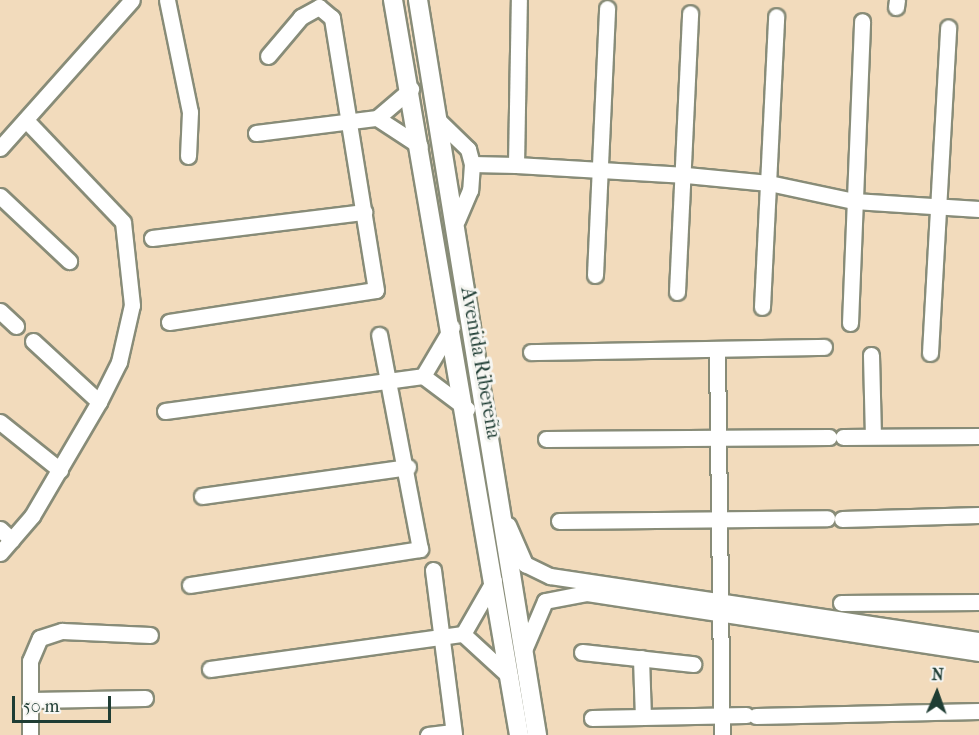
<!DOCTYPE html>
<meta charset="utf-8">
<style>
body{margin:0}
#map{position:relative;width:979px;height:735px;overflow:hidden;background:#f2dbbc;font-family:"IM FELL French Canon",serif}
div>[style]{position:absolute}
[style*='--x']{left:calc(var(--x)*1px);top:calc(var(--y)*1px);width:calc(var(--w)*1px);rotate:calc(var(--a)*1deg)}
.roads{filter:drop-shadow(2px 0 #888c78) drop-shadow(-2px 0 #888c78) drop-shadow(0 2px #888c78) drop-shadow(0 -2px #888c78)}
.minor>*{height:15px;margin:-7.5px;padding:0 7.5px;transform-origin:7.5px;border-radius:7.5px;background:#fff}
.tertiary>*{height:18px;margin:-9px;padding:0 9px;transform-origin:9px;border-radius:9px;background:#fff}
span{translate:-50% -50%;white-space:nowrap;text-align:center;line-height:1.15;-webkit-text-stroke:6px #f6f6f2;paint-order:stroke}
.street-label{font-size:20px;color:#1f3d34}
.north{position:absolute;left:907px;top:663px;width:60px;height:60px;-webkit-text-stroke:4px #f6f6f2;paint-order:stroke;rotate:2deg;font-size:16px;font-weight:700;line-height:24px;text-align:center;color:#1f3d34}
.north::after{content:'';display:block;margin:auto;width:21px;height:27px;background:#1f3d34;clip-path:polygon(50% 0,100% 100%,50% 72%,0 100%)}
.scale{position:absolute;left:12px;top:696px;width:99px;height:27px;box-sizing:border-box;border:3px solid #1f3d34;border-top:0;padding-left:8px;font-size:18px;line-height:21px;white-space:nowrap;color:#1f3d34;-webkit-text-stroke:4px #f6f6f2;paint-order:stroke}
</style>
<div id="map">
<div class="roads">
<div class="minor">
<i style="--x:167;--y:0;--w:114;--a:78.4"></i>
<i style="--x:190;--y:112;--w:44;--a:92.6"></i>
<i style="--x:896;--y:7;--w:7;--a:-82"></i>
<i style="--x:377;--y:118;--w:51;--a:33.1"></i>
<i style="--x:440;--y:122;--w:39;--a:44"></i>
<i style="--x:468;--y:149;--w:16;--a:75"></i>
<i style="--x:472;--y:164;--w:26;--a:94"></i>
<i style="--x:470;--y:190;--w:33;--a:113"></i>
<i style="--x:256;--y:133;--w:122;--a:-7.1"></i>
<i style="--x:377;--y:118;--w:45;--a:-40.5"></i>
<i style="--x:0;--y:148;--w:198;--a:-48.3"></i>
<i style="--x:472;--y:164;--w:44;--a:1.3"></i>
<i style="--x:516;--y:165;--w:165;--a:-89"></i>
<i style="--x:516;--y:165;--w:170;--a:3.4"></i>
<i style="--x:686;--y:175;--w:83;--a:5.5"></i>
<i style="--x:769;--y:183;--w:87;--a:12"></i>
<i style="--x:854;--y:201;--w:125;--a:3.7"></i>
<i style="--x:0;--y:196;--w:95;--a:43.3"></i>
<i style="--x:152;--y:238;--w:214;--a:-7"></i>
<i style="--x:595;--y:275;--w:267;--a:-87.4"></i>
<i style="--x:677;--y:292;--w:279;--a:-87.3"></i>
<i style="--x:762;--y:307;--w:291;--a:-87.2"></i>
<i style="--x:0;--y:311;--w:22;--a:43"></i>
<i style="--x:169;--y:322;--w:209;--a:-8.8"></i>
<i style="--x:376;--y:290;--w:276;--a:-99.2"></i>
<i style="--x:332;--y:18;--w:17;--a:-140"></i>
<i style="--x:319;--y:7;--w:21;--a:151"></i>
<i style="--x:301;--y:17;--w:51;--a:130.2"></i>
<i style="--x:850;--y:323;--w:302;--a:-87.7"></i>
<i style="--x:33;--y:341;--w:90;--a:42.7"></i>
<i style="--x:717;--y:350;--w:385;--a:89.3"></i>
<i style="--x:531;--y:352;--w:293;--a:-1"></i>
<i style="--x:930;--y:353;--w:326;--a:-86.8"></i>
<i style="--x:871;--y:355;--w:81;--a:88.6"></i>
<i style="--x:423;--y:376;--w:57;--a:-59.4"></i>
<i style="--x:165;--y:411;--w:260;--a:-7.7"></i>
<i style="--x:423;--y:376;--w:55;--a:36.9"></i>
<i style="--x:0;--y:422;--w:77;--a:38.7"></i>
<i style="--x:843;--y:437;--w:136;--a:-0.4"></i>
<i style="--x:546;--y:439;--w:283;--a:-0.4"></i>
<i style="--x:202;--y:496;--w:208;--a:-8"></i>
<i style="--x:842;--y:519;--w:137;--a:-1.7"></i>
<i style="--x:559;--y:521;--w:268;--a:-0.6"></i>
<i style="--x:508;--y:525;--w:43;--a:66.4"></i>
<i style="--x:525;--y:564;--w:28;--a:26"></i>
<i style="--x:550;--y:576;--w:434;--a:8.5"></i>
<i style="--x:0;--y:529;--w:16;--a:43"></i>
<i style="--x:0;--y:553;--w:49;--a:-49.1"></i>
<i style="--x:32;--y:516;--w:132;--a:-59.6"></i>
<i style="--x:99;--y:402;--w:45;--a:-63.4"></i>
<i style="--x:119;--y:362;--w:58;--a:-77.2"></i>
<i style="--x:132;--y:305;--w:83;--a:-96.2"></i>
<i style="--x:123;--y:222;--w:141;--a:-133.6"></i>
<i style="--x:433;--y:570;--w:166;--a:82.7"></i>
<i style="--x:190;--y:585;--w:233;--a:-8.9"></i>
<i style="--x:420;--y:549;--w:218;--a:-100.8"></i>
<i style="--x:841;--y:603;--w:138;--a:-0.4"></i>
<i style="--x:463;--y:634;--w:64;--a:42.5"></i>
<i style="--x:524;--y:650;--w:53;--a:-66.8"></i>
<i style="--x:545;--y:601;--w:43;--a:-10.8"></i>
<i style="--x:587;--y:593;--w:397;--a:8.7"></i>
<i style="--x:582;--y:652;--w:112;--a:6.2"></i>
<i style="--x:641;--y:658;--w:59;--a:88.1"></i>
<i style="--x:210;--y:669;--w:255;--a:-7.9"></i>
<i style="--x:463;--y:634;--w:62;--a:-60.1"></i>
<i style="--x:31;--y:700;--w:114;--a:-1"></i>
<i style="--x:756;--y:716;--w:223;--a:-1.3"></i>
<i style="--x:592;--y:718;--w:154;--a:-1.1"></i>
<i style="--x:30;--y:735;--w:74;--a:-90"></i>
<i style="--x:30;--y:661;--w:25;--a:-67"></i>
<i style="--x:40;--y:638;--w:23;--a:-18"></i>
<i style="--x:62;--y:631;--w:88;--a:2.6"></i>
<i style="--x:428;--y:735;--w:25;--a:-7"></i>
</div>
<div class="tertiary">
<i style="--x:393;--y:0;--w:746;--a:80.27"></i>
<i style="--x:418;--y:0;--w:745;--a:80.8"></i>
</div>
</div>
<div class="street-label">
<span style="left:481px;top:363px;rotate:80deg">Avenida Ribereña</span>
</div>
<div class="north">N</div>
<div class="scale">50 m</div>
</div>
